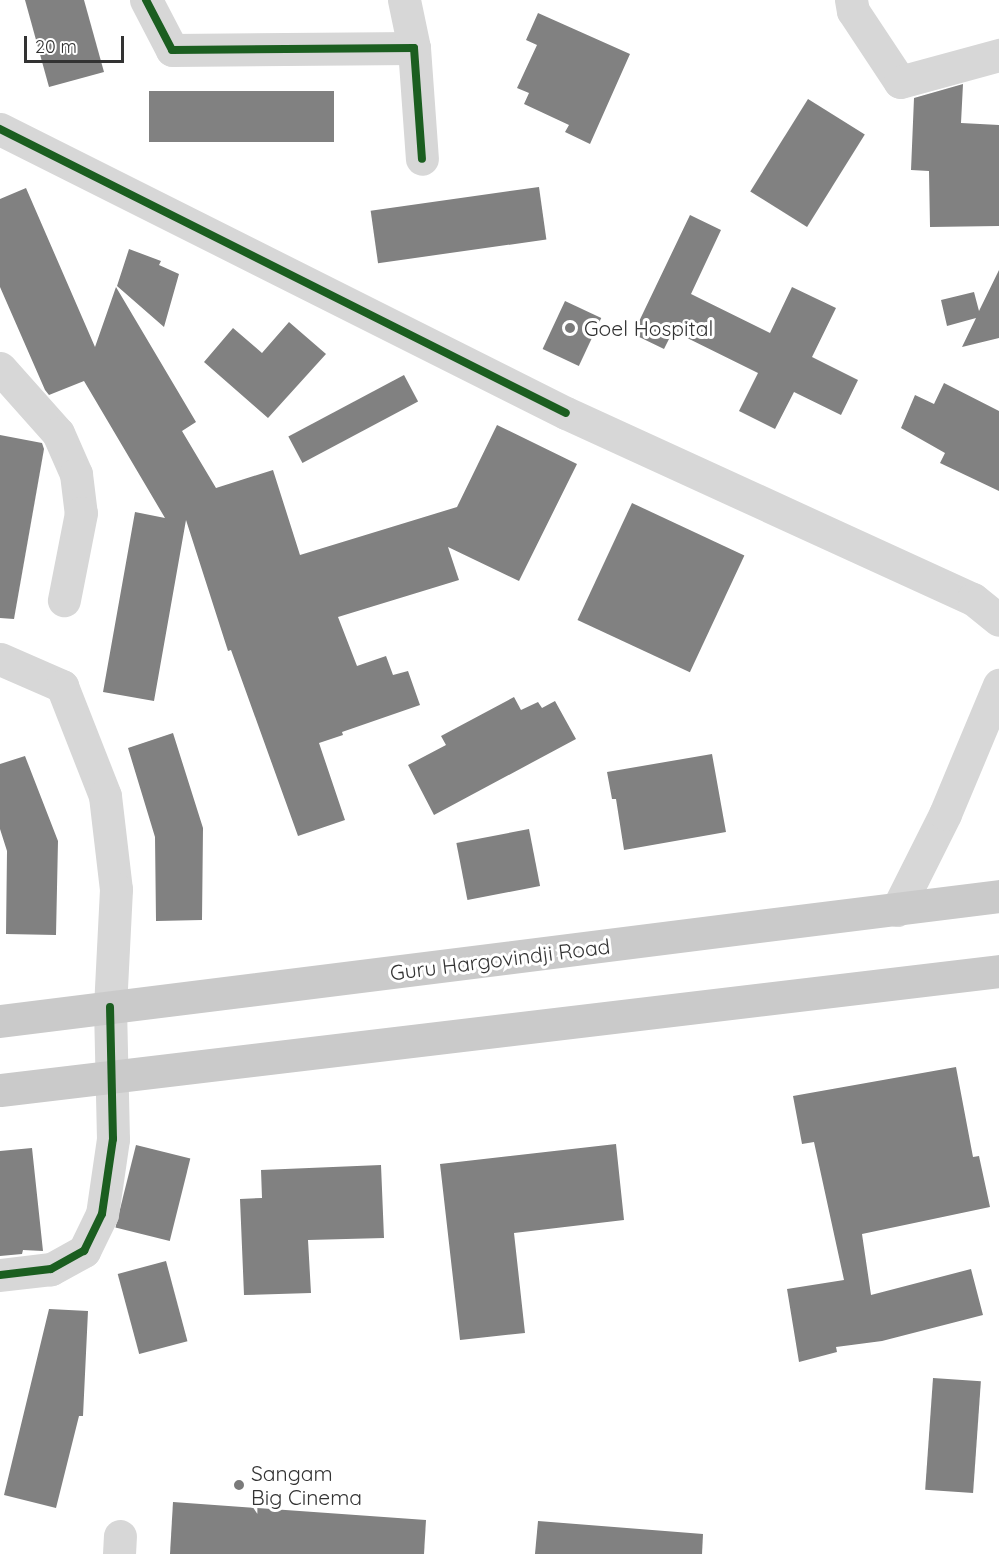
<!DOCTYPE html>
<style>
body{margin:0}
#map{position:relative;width:999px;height:1554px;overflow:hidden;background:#fff;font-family:Quicksand,sans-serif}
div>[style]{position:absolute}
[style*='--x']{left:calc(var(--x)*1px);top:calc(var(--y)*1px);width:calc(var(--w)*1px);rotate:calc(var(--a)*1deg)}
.building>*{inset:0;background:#818181;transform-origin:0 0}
.minor>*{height:33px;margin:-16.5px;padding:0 16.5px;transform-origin:16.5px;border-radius:16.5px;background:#d7d7d7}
.major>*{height:33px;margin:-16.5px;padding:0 16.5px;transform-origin:16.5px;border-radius:16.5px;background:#cacaca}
.cycleway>*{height:8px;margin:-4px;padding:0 4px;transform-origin:4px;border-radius:4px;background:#1b5e20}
.dots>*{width:16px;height:16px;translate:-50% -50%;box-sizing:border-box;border:3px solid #fff;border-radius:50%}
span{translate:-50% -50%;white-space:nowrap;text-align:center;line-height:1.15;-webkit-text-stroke:6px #fff;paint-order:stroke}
.poi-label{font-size:21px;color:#333}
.left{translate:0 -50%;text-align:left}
.street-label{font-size:21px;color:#333}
.scale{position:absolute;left:24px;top:36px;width:100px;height:27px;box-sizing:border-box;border:3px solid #333;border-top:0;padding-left:8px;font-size:18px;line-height:21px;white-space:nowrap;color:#333;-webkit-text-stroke:4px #fff;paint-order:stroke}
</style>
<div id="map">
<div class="building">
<i style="clip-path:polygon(25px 0,84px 0,104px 72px,49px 87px)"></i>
<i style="clip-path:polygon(538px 13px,630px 54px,590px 144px,565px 132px,569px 125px,524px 104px,529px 93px,517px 88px,537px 45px,526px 40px)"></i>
<i style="clip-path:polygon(963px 84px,961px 123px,999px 125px,999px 226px,930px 227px,929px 171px,911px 170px,914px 98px)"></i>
<i style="left:149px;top:91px;width:185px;height:51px"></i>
<i style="left:808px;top:99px;width:67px;height:109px;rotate:32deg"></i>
<i style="left:539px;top:187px;width:53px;height:170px;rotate:82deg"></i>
<i style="clip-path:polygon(26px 188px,95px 347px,116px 287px,196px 422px,182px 431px,216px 488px,273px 470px,300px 555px,457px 507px,497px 425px,577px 464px,519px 581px,448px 547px,459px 580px,338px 617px,357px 666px,386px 656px,393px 675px,408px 671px,420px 705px,342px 732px,343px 735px,319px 743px,345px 820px,298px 836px,231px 650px,228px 651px,186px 520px,154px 701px,103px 692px,135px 512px,165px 518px,84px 381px,49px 395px,45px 390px,0 287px,0 199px)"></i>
<i style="clip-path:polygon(690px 215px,721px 230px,691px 294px,770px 333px,792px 287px,836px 308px,812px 357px,858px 380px,841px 415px,794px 392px,775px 429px,739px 411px,758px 373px,673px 331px,664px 349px,633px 334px)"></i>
<i style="clip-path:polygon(129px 249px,161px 261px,159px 265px,179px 274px,164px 327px,117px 286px)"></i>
<i style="clip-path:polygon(999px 270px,999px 338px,962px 347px,976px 318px,947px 326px,941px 300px,974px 292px,979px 311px)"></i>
<i style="left:565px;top:301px;width:40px;height:53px;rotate:25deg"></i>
<i style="clip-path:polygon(289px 322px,326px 354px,268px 418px,204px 362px,233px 328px,262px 353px)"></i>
<i style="left:404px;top:375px;width:30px;height:131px;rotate:62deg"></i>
<i style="clip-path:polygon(944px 383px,999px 411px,999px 491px,940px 463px,945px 453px,901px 428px,915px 395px,934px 404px)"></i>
<i style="clip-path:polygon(0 435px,42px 443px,44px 449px,14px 619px,0 618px)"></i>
<i style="left:632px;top:503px;width:124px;height:129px;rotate:25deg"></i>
<i style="clip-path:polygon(514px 697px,521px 710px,538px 702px,542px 708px,555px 701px,576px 739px,434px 815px,408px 765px,446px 745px,441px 736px)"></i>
<i style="clip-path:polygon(173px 733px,203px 828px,202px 920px,156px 921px,155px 837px,128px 748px)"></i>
<i style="clip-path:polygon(712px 754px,726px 832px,624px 850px,616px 799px,612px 799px,607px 772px)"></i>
<i style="clip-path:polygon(25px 756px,58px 841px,56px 935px,6px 934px,7px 851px,0 829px,0 764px)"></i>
<i style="left:529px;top:829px;width:58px;height:74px;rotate:79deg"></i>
<i style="clip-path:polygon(956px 1067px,973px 1157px,979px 1156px,990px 1207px,862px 1234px,871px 1295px,971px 1269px,983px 1315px,882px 1341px,836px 1347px,837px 1352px,799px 1362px,787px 1289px,844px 1280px,814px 1142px,802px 1144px,793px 1096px)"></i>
<i style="clip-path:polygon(616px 1144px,624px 1220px,514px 1233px,525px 1333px,460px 1340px,440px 1164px)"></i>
<i style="left:136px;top:1145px;width:56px;height:85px;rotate:14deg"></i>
<i style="clip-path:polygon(32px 1148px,43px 1251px,23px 1250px,22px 1254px,0 1256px,0 1151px)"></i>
<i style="clip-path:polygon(381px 1165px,384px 1238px,308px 1240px,311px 1293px,244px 1295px,240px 1199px,262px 1198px,261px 1170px)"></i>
<i style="left:166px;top:1261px;width:83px;height:50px;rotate:75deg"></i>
<i style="clip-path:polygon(49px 1309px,88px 1311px,83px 1416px,79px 1416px,56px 1508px,4px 1495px)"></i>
<i style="left:933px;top:1378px;width:48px;height:112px;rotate:4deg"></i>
<i style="clip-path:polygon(173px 1502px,426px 1520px,424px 1554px,170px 1554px)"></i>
<i style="clip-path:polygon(538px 1521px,703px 1534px,702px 1554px,535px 1554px)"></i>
</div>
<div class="minor">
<i style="--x:146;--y:0;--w:56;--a:62.5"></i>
<i style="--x:172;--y:50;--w:242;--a:-0.5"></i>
<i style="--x:414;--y:48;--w:111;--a:85.9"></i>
<i style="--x:404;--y:0;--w:49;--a:78.2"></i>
<i style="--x:851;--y:0;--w:11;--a:80"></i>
<i style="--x:853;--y:11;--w:85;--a:56.5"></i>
<i style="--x:900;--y:82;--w:103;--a:-15.3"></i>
<i style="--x:0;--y:129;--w:633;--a:26.65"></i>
<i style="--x:566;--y:413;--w:447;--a:24.6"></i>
<i style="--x:973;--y:599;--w:33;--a:39"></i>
<i style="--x:0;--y:368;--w:87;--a:48.3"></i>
<i style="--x:58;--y:433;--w:45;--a:66.3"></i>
<i style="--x:76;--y:474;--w:39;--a:83"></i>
<i style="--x:81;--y:513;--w:89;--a:101.1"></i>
<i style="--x:0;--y:659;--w:68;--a:23.5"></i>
<i style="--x:62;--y:686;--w:118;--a:68.6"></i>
<i style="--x:105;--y:796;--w:94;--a:83.3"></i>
<i style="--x:116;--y:889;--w:118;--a:92.9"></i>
<i style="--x:110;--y:1007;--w:132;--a:88.7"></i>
<i style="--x:113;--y:1139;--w:76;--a:98.3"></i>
<i style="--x:102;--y:1214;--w:41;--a:115.9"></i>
<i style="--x:84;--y:1251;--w:38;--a:151"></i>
<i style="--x:51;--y:1269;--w:51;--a:173.3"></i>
<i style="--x:897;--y:910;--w:107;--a:-63.4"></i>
<i style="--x:945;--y:814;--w:140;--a:-67.3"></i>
<i style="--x:119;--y:1554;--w:18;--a:-87"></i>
</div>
<div class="major">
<i style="--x:0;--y:1021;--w:1007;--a:-7.13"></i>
<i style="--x:0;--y:1090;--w:1006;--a:-6.79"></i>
</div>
<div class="cycleway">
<i style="--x:146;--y:0;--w:56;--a:62.5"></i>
<i style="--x:172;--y:50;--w:242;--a:-0.5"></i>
<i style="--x:414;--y:48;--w:111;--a:85.9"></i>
<i style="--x:0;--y:129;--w:633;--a:26.65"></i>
<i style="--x:0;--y:1275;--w:51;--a:-6.7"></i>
<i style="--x:51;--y:1269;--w:38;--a:-29"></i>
<i style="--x:84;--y:1251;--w:41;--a:-64.1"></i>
<i style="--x:102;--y:1214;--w:76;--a:-81.7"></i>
<i style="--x:113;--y:1139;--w:132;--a:-91.3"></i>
</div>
<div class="dots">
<i style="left:570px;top:328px;background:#7a7a7a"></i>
<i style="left:239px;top:1485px;background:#7a7a7a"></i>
</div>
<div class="poi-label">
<span class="left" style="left:584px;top:328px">Goel Hospital</span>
<span class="left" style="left:251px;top:1485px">Sangam<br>Big Cinema</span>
</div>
<div class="street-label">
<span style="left:500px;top:959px;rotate:-7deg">Guru Hargovindji Road</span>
</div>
<div class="scale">20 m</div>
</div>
